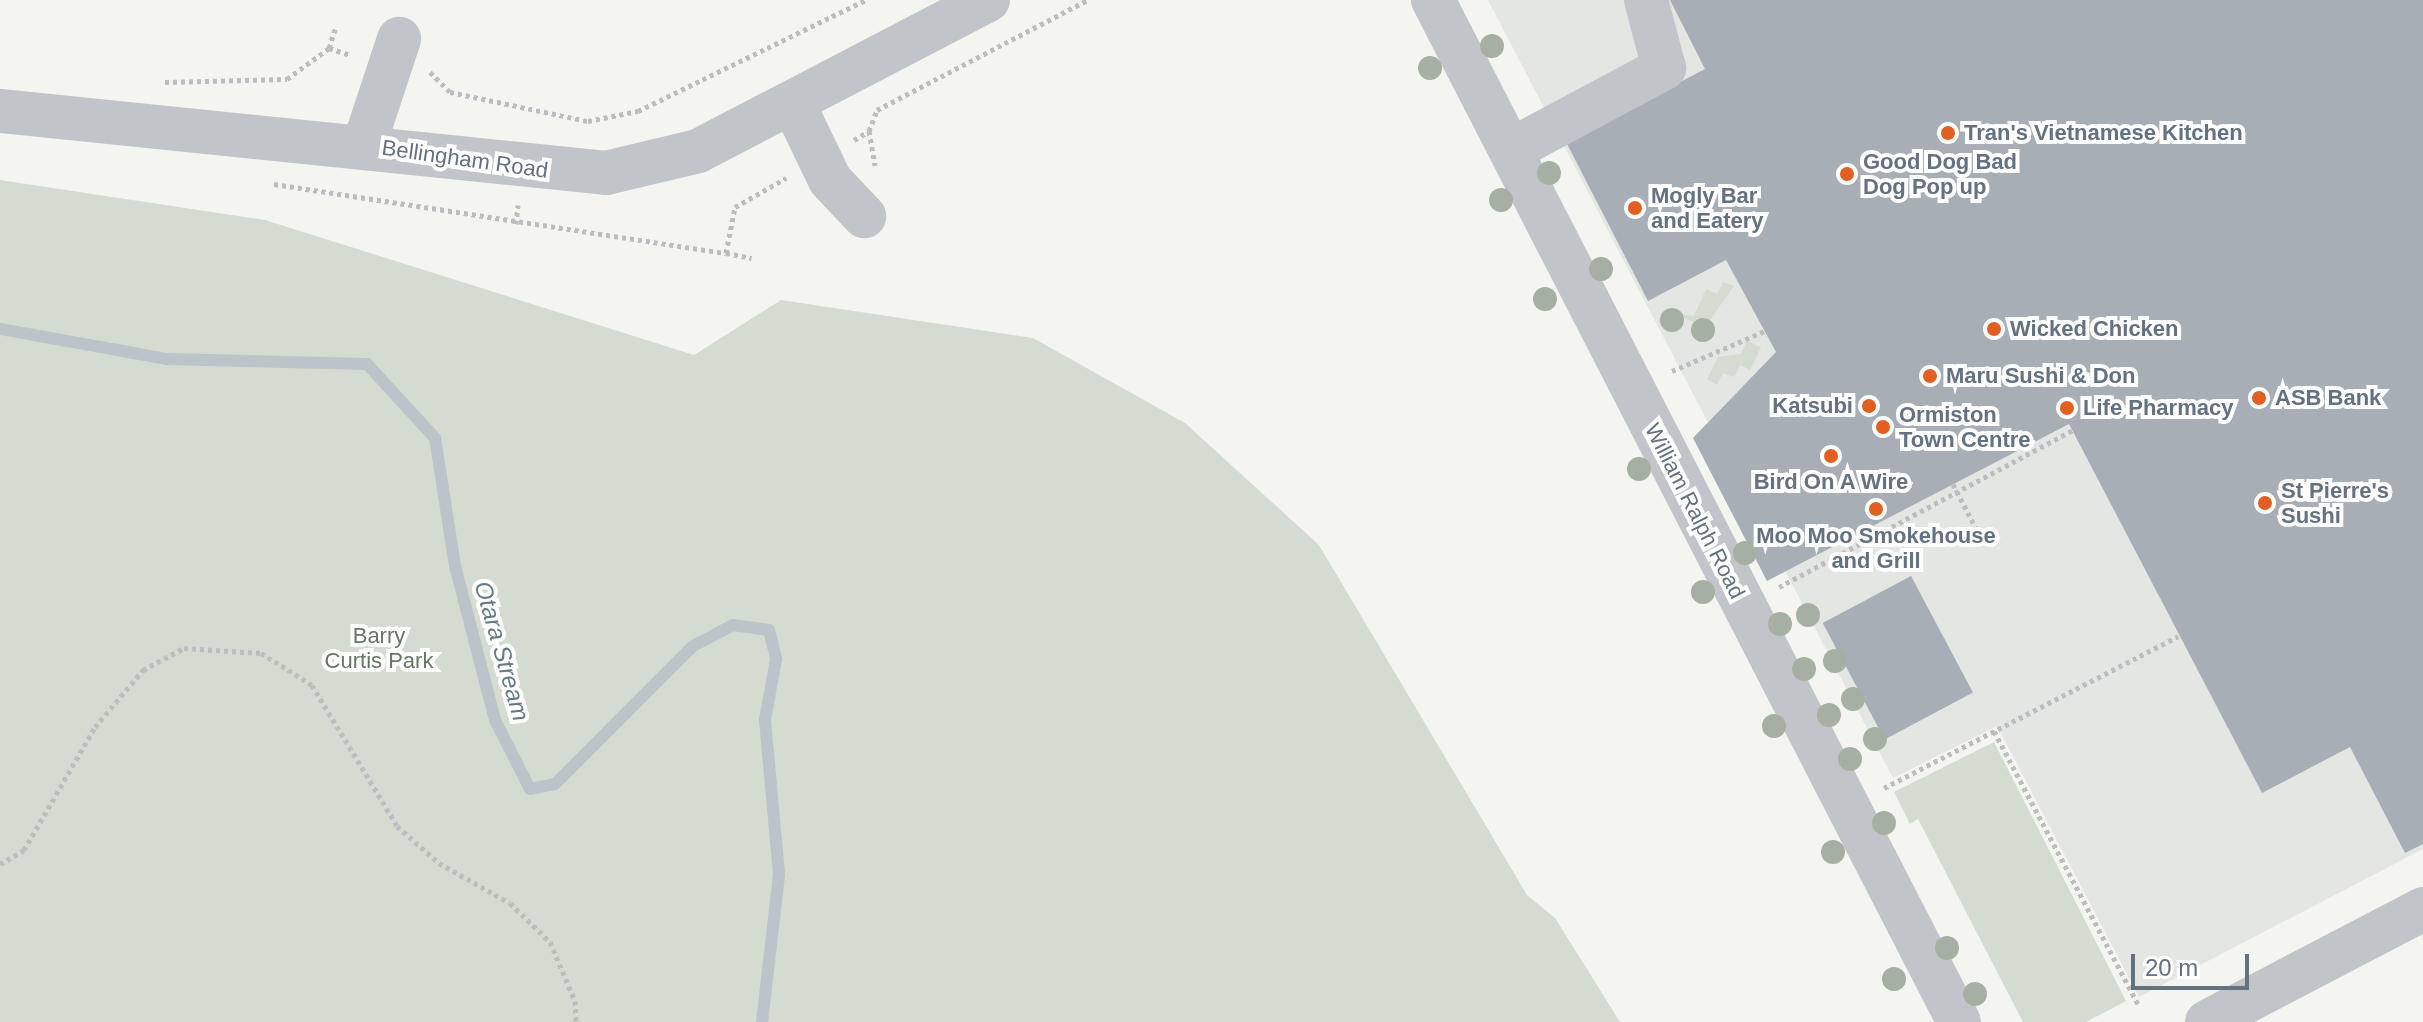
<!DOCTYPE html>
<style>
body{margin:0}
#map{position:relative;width:2423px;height:1022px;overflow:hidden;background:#f4f4f0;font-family:Helvetica,sans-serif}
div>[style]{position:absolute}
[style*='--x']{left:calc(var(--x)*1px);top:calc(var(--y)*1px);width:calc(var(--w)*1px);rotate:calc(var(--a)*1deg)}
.built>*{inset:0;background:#e4e6e4}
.green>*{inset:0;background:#d4dbd1}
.stream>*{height:12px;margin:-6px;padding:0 6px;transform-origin:6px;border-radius:6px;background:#bac4c9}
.building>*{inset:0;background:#a7aeb5;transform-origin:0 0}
.path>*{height:5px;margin-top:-2.5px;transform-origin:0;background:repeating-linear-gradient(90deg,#bbbdbf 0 4px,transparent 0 8px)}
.minor>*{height:44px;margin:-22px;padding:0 22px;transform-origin:22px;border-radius:22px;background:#c1c4c8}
.trees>*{width:24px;height:24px;margin:-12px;border-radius:50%;background:#a5b0a2}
.dots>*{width:22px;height:22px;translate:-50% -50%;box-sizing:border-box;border:4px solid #fff;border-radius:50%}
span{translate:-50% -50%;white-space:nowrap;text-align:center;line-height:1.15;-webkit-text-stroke:8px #fff;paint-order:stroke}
.poi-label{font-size:22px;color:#637181;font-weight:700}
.left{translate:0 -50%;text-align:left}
.right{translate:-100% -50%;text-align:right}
.street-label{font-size:22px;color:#637181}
.park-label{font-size:22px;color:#657862}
.water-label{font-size:24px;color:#637a85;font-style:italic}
.scale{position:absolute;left:2131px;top:954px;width:118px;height:36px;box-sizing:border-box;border:4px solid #637181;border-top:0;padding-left:10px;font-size:24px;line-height:28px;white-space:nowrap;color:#637181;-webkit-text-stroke:6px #fff;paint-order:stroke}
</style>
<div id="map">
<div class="built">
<i style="clip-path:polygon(1488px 0,2423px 0,2423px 849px,2139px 997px,1997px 726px,1893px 778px)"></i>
</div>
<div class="green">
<i style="clip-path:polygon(0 180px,265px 220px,694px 355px,781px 300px,1033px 338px,1185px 423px,1319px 545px,1527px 895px,1555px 918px,1620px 1022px,0 1022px)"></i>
<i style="clip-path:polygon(1723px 282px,1734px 286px,1705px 327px,1682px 317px,1675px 330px,1658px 322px,1663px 312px,1694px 316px,1706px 289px,1717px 294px)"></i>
<i style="clip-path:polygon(1747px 341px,1761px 347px,1750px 370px,1740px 365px,1734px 377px,1723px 373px,1717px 385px,1707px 379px,1718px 357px,1741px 354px)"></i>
<i style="clip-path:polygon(1994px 742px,2126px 1001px,2086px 1022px,2023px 1022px,1918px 819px,1910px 824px,1894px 792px)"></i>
</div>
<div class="stream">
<i style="--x:0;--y:329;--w:169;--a:10.2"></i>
<i style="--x:166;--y:359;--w:201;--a:1.4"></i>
<i style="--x:367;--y:364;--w:100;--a:47.4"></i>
<i style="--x:435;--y:438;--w:130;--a:81.1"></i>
<i style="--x:455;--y:566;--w:159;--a:75.4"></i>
<i style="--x:495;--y:720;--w:77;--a:63.1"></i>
<i style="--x:530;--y:789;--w:25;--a:-11"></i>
<i style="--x:555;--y:784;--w:195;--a:-45"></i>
<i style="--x:693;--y:646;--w:45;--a:-27.7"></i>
<i style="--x:733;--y:625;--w:36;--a:8"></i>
<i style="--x:769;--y:630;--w:30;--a:76"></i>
<i style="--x:776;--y:659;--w:62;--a:100.2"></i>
<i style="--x:765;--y:720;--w:156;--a:84.8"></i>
<i style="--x:779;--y:875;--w:148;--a:96.6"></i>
</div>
<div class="building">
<i style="clip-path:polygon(1670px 0,2423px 0,2423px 844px,2405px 853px,2350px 747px,2262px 793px,2069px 424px,1767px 581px,1693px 438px,1776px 352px,1726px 260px,1648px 301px,1566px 142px,1705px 69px)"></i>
<i style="left:1911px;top:576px;width:132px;height:100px;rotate:62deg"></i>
</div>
<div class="path">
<i style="--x:329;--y:48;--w:23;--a:-72"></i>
<i style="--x:430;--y:72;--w:28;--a:45"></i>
<i style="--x:450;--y:92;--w:141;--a:11.9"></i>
<i style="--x:588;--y:121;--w:51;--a:-11.3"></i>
<i style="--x:638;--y:111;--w:254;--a:-26"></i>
<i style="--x:165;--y:82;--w:122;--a:-1.4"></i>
<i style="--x:287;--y:79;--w:52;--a:-36.4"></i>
<i style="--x:329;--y:48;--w:22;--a:18"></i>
<i style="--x:869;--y:131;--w:35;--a:80"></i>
<i style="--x:854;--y:140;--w:17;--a:-31"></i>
<i style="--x:869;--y:131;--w:22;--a:-69"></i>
<i style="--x:877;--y:110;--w:237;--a:-27.6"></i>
<i style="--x:274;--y:184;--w:457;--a:8.7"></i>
<i style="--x:726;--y:253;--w:47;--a:-78.9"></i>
<i style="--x:735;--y:207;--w:59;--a:-29.6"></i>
<i style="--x:516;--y:224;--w:19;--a:-84"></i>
<i style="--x:726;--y:253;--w:26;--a:11"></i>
<i style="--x:1672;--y:371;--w:101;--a:-23.3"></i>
<i style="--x:1953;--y:484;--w:61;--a:62.6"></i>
<i style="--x:1779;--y:587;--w:333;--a:-28.1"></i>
<i style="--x:1994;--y:731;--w:309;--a:62.2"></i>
<i style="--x:1884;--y:788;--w:331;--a:-27.3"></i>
<i style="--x:0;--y:864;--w:28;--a:-30"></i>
<i style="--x:24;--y:850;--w:142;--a:-60"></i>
<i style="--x:95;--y:727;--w:75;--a:-49.9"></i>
<i style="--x:143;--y:670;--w:47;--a:-28.2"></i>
<i style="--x:184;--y:648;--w:77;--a:3.7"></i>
<i style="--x:261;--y:653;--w:60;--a:32.1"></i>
<i style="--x:312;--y:685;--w:165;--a:58.9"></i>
<i style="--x:397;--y:826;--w:56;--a:41.4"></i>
<i style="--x:439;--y:863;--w:81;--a:29.4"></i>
<i style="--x:510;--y:903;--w:56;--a:44.3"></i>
<i style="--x:550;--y:942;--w:64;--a:67"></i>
<i style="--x:575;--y:1001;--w:21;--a:87"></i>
</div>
<div class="minor">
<i style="--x:1433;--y:0;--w:1149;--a:62.77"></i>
<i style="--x:793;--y:103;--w:85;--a:64.3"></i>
<i style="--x:830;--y:180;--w:50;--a:46.6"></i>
<i style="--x:0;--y:111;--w:609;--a:5.84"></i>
<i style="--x:606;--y:173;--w:95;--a:-13.4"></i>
<i style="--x:698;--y:151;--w:327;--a:-27.5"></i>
<i style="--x:364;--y:145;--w:112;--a:-71.7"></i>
<i style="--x:1511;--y:150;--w:174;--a:-28.2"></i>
<i style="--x:1664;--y:68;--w:70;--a:-104.8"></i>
<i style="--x:2207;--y:1022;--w:244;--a:-27.6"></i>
</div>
<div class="trees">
<i style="left:1492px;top:46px"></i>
<i style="left:1430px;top:68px"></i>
<i style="left:1549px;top:173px"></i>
<i style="left:1501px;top:200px"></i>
<i style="left:1601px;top:269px"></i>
<i style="left:1545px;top:299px"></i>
<i style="left:1672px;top:320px"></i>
<i style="left:1703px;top:330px"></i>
<i style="left:1639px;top:469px"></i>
<i style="left:1745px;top:553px"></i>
<i style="left:1703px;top:592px"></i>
<i style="left:1808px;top:615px"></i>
<i style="left:1780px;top:624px"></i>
<i style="left:1835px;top:661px"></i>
<i style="left:1804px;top:669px"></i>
<i style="left:1853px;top:699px"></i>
<i style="left:1829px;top:715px"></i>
<i style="left:1774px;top:726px"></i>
<i style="left:1875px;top:739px"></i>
<i style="left:1850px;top:759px"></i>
<i style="left:1884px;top:823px"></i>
<i style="left:1833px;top:852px"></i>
<i style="left:1947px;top:948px"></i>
<i style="left:1894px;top:979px"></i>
<i style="left:1975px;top:994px"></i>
</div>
<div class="dots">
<i style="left:1948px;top:133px;background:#e25f22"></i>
<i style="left:1847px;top:174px;background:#e25f22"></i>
<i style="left:1635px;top:208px;background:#e25f22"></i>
<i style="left:1994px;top:329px;background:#e25f22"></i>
<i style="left:1930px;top:376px;background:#e25f22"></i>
<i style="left:2259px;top:398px;background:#e25f22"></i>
<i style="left:1869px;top:406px;background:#e25f22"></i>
<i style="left:2067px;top:408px;background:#e25f22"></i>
<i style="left:1883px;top:427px;background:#e25f22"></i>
<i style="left:1831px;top:456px;background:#e25f22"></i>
<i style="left:2265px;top:503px;background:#e25f22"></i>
<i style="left:1876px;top:509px;background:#e25f22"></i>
</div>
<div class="poi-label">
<span class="left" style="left:1964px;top:133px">Tran's Vietnamese Kitchen</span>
<span class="left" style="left:1863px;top:174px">Good Dog Bad<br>Dog Pop up</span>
<span class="left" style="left:1651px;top:208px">Mogly Bar<br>and Eatery</span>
<span class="left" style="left:2010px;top:329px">Wicked Chicken</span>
<span class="left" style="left:1946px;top:376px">Maru Sushi &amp; Don</span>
<span class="left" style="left:2275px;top:398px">ASB Bank</span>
<span class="right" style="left:1853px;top:406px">Katsubi</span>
<span class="left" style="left:2083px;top:408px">Life Pharmacy</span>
<span class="left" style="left:1899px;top:427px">Ormiston<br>Town Centre</span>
<span style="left:1831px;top:482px">Bird On A Wire</span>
<span class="left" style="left:2281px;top:503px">St Pierre's<br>Sushi</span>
<span style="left:1876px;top:548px">Moo Moo Smokehouse<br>and Grill</span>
</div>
<div class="street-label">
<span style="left:465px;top:159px;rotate:8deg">Bellingham Road</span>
<span style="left:1695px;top:511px;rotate:63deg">William Ralph Road</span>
</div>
<div class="park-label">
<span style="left:379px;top:648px">Barry<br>Curtis Park</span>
</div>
<div class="water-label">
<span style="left:502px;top:651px;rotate:74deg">Otara Stream</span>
</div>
<div class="scale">20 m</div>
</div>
